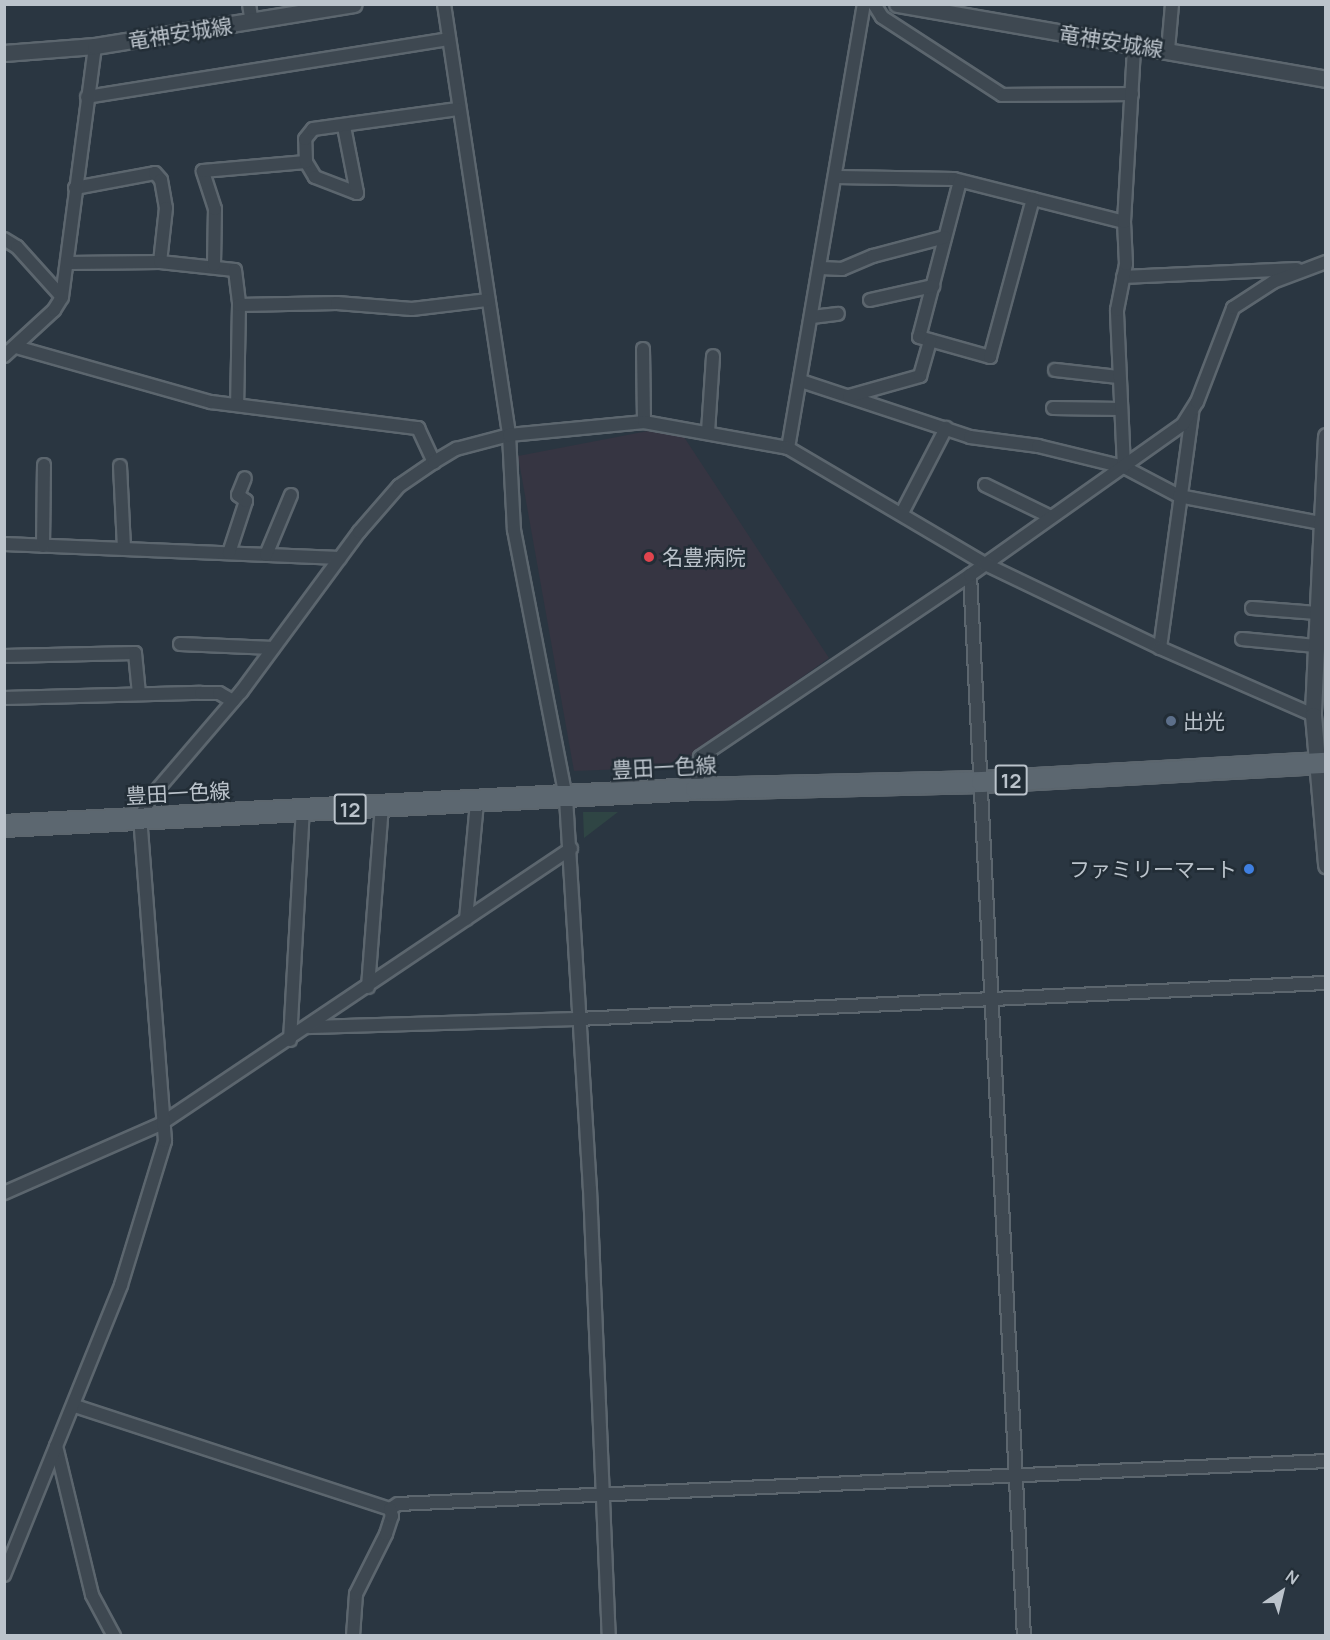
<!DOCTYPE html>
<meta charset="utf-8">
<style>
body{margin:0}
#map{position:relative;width:1330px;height:1640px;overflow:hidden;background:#2a3641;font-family:Manrope,"Noto Sans JP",sans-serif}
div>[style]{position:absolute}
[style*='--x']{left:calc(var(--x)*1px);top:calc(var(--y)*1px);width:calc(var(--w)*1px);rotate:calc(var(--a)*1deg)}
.medical>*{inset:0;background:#363542}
.green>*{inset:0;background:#2f4544}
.roads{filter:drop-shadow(2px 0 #5c666e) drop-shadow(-2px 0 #5c666e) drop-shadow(0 2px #5c666e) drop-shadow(0 -2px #5c666e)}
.minor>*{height:12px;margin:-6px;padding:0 6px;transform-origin:6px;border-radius:6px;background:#3e4851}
.tertiary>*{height:15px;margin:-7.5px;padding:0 7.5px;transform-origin:7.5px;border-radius:7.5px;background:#3e4851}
.primary>*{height:20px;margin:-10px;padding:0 10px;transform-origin:10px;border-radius:10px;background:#5c6770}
.dots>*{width:16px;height:16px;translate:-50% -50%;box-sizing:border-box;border:3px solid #222d36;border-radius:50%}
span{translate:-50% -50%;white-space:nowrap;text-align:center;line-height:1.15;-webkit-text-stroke:5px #222d36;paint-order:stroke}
.shield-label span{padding:2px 4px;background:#222d36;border:2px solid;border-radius:4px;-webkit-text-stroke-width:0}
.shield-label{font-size:20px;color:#bbc3cb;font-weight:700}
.street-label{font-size:21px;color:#bbc3cb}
.poi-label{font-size:21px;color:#bbc3cb}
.left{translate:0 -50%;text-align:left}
.right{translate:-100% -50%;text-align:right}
.frame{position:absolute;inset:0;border:6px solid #bbc3cb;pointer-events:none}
.north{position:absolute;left:1252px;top:1562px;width:60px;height:60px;-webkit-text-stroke:4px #222d36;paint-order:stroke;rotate:35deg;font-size:16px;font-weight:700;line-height:24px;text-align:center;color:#bbc3cb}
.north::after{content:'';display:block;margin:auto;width:21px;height:27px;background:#bbc3cb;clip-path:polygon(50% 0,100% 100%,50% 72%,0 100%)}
</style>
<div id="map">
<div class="medical">
<i style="clip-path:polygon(648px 431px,684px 437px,829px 658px,676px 767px,574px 771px,518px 456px)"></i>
</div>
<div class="green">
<i style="clip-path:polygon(583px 812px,618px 812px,584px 838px)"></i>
</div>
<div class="roads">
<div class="minor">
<i style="--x:249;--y:4;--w:18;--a:81"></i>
<i style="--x:444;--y:4;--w:436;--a:81.4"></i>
<i style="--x:509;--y:435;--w:95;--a:87"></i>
<i style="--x:514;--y:530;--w:273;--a:79"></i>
<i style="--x:566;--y:798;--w:392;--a:86.5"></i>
<i style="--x:590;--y:1189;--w:447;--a:87.6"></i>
<i style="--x:874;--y:4;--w:15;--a:58"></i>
<i style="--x:882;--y:17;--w:143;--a:33"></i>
<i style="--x:1002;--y:95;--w:130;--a:-0.4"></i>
<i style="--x:1168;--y:50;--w:46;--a:-85"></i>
<i style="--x:87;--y:97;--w:366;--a:-9.1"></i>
<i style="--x:306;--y:162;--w:17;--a:59"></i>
<i style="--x:315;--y:177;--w:45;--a:20.9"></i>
<i style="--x:357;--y:193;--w:67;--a:-101.1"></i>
<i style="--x:837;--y:177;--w:117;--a:1"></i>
<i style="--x:954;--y:179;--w:175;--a:14.2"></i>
<i style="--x:960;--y:181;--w:161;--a:104.7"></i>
<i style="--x:919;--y:337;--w:74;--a:15.7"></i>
<i style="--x:990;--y:357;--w:164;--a:-74.8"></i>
<i style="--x:75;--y:188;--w:81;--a:-10.6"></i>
<i style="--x:155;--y:173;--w:9;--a:49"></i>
<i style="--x:161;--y:180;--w:28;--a:80"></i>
<i style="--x:166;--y:208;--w:54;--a:96.3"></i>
<i style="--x:4;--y:239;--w:15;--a:32"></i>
<i style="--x:17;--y:247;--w:67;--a:48"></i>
<i style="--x:68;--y:263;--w:92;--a:-0.6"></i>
<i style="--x:160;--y:262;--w:75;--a:6.1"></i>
<i style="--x:235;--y:270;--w:35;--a:83"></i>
<i style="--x:239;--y:305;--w:100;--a:91.1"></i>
<i style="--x:214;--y:265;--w:56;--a:-89"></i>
<i style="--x:215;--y:209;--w:40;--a:-108"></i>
<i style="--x:203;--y:171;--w:103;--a:-5"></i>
<i style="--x:306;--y:162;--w:23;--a:-92"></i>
<i style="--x:305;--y:139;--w:13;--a:-51"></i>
<i style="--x:313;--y:129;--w:146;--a:-7.9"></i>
<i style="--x:821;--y:268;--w:21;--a:3"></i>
<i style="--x:842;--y:269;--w:34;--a:-23"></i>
<i style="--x:873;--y:256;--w:74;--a:-14.8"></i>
<i style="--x:1123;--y:277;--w:174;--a:-2.6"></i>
<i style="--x:870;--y:300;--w:65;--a:-12.5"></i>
<i style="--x:239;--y:305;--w:98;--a:-1.2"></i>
<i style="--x:337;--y:303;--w:75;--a:4.6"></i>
<i style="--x:412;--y:309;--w:77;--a:-6.8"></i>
<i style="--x:812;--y:317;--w:26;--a:-7"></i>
<i style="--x:16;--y:347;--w:203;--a:15.8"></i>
<i style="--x:211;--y:402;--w:209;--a:7.2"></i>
<i style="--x:418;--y:428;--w:38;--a:65"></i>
<i style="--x:643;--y:349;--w:73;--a:89.2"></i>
<i style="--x:4;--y:356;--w:68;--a:-42.6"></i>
<i style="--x:54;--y:310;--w:15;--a:-58"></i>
<i style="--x:62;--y:297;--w:253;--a:-82.5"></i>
<i style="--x:1055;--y:370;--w:62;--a:6.4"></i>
<i style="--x:801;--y:381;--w:178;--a:18.3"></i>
<i style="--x:970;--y:437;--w:69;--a:7.5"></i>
<i style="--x:1038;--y:446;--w:89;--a:13.7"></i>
<i style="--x:1124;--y:467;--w:62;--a:27.8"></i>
<i style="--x:1179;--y:496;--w:150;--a:10.8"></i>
<i style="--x:849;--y:396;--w:74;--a:-15.7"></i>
<i style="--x:920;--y:376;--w:37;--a:-74"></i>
<i style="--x:1053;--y:408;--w:68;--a:0.8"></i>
<i style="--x:708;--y:432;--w:76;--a:-86.2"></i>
<i style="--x:788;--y:448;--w:450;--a:-80.3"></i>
<i style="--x:120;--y:466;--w:83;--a:87.2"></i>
<i style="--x:1124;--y:467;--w:157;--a:-92.6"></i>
<i style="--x:1117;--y:310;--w:47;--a:-78.9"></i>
<i style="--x:1126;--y:264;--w:42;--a:-92.7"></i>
<i style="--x:1124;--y:222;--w:176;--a:-86.7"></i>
<i style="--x:985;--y:485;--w:73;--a:25.9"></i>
<i style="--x:902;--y:513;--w:96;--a:-62.6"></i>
<i style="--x:4;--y:544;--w:336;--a:2.4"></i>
<i style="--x:43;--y:546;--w:81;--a:-89.3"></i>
<i style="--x:229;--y:553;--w:55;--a:-71.9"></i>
<i style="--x:246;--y:501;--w:10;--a:-143"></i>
<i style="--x:238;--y:495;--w:18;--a:-68"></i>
<i style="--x:266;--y:555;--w:65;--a:-67.4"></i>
<i style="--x:970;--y:575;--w:1062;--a:87.09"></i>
<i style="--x:1252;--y:608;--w:65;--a:4.4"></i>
<i style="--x:1242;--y:639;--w:74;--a:5.4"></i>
<i style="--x:180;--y:644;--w:93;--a:2.5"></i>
<i style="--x:1160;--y:648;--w:237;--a:-82.2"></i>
<i style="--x:4;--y:656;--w:131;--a:-1.3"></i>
<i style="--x:135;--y:653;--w:41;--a:84.4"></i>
<i style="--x:4;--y:698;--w:197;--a:-1.5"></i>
<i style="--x:201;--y:693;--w:18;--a:0"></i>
<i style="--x:219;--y:693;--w:16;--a:30"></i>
<i style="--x:696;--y:789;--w:32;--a:-83"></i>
<i style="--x:700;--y:757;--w:326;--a:-34"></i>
<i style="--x:970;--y:575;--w:261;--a:-35.3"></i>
<i style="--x:1183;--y:424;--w:26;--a:-58"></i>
<i style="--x:1197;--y:402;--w:101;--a:-69"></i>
<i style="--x:1233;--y:308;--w:48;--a:-33"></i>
<i style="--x:1273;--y:282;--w:57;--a:-20.7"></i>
<i style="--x:466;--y:919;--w:118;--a:-84.6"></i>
<i style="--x:368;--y:987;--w:181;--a:-85.6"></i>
<i style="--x:309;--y:1027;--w:269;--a:-1.7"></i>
<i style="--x:578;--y:1019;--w:749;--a:-2.76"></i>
<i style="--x:290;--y:1040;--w:229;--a:-86.8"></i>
<i style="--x:4;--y:1193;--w:171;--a:-23.7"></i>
<i style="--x:161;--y:1124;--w:494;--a:-33.9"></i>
<i style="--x:75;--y:1406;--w:331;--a:18.1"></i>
<i style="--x:56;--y:1446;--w:153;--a:76.4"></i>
<i style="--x:92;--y:1595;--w:47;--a:61.8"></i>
<i style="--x:390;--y:1509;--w:9;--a:-32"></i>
<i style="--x:398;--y:1504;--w:929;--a:-2.65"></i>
<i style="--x:4;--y:1575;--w:313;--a:-68"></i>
<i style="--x:121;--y:1285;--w:151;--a:-73"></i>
<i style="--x:165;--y:1141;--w:323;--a:-94.4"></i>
<i style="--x:140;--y:819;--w:23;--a:-65"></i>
<i style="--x:150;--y:798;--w:140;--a:-49.4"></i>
<i style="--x:241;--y:692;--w:199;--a:-53.6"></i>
<i style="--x:359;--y:532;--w:61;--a:-49"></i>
<i style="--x:399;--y:486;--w:42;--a:-34.4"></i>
<i style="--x:434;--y:462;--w:26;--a:-31"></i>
<i style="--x:456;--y:449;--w:55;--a:-14.8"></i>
<i style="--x:509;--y:435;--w:136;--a:-5.5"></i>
<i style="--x:644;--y:422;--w:146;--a:10.2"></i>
<i style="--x:788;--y:448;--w:229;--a:30.5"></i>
<i style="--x:985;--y:564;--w:194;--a:25.6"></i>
<i style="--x:1160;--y:648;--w:167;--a:23.6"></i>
<i style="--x:353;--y:1636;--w:42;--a:-85.9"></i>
<i style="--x:356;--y:1594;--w:67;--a:-63.4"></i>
<i style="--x:386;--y:1534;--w:19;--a:-72"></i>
<i style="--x:392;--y:1516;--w:7;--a:-106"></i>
</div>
<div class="tertiary">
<i style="--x:897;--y:4;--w:436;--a:9.9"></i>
<i style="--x:4;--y:53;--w:91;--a:-4.4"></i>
<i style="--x:95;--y:46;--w:262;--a:-9.2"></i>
<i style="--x:1326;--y:436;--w:279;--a:92.7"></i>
<i style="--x:1313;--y:715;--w:151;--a:85"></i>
</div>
<div class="primary">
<i style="--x:4;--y:826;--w:693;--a:-3.06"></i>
<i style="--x:696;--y:789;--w:286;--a:-1.4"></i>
<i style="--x:982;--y:782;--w:345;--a:-3.2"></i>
</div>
</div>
<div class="dots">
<i style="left:649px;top:557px;background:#e0444e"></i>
<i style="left:1171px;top:721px;background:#5c6f8a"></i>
<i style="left:1249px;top:869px;background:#3f7fe0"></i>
</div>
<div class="shield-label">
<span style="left:1011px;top:780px">12</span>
<span style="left:350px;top:809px">12</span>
</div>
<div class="street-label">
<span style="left:180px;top:33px;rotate:-9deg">竜神安城線</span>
<span style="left:1111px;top:41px;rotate:9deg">竜神安城線</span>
<span style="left:664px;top:767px;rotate:-3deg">豊田一色線</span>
<span style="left:178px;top:793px;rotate:-3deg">豊田一色線</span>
</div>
<div class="poi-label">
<span class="left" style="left:662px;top:557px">名豊病院</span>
<span class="left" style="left:1183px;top:721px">出光</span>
<span class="right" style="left:1237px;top:869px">ファミリーマート</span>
</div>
<div class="frame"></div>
<div class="north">N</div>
</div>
